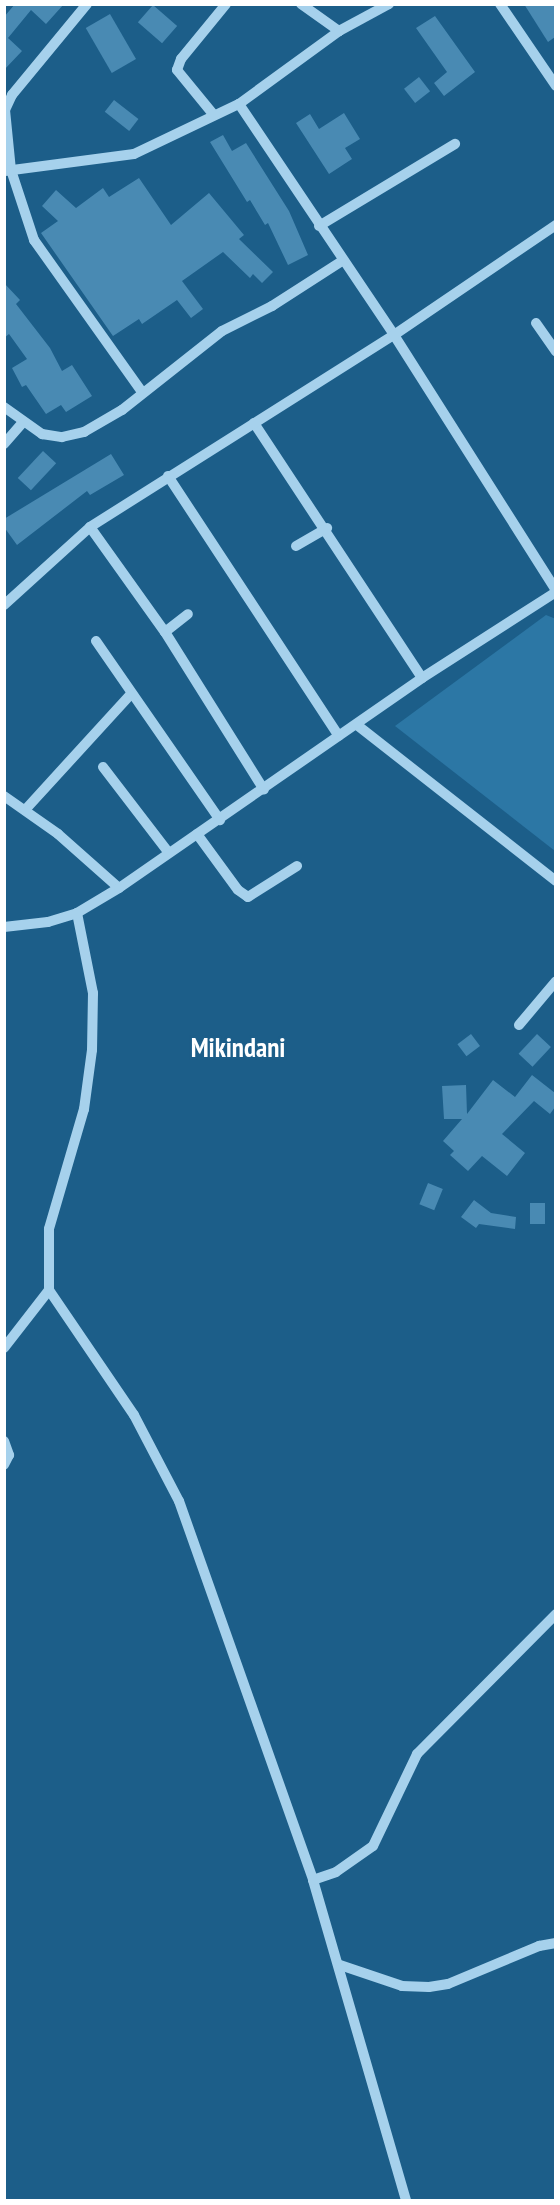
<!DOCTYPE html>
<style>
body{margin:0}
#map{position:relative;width:560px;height:2205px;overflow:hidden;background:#1c5e89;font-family:"PT Sans Narrow",sans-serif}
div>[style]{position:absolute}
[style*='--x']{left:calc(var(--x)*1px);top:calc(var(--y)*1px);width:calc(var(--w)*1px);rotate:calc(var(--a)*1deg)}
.green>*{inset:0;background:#2c77a5}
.building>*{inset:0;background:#498ab3;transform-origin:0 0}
.minor>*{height:10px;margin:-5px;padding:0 5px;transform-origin:5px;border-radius:5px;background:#a6d1ec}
span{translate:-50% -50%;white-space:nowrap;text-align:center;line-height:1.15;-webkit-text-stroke:5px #1c5e89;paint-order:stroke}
.district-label{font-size:27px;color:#fff;font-weight:700}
.frame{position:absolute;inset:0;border:6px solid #fff;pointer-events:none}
</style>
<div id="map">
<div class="green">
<i style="clip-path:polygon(546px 615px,556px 619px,555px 851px,395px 726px)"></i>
</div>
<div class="building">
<i style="clip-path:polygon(15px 4px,64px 4px,46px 24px,31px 10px,8px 38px,22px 51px,4px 70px,4px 17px)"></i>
<i style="clip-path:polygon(524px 4px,555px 4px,555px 37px,548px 42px)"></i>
<i style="left:153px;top:5px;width:32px;height:23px;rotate:41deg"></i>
<i style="left:110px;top:14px;width:52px;height:28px;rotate:60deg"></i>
<i style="clip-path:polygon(435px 16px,475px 72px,444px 96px,434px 83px,447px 72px,416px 28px)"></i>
<i style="left:419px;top:77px;width:18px;height:19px;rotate:52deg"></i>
<i style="left:114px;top:100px;width:31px;height:15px;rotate:38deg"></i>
<i style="clip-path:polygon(344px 113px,360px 139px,345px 148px,352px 159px,329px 174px,296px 123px,310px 114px,319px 129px)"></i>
<i style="clip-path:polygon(223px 135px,232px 151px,246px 143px,289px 211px,308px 255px,288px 265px,268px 223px,265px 225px,250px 200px,247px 202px,210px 142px)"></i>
<i style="clip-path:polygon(139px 178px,171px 225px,209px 193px,244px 235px,239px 239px,273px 272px,262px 283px,253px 274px,250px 278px,223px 252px,182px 281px,203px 309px,191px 318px,177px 300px,142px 324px,139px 319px,113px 336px,41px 233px,58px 221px,42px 206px,56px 190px,76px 208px,103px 188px,109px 197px)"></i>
<i style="clip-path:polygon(4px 283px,20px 300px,16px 304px,50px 348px,62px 371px,72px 365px,92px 396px,66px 412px,61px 405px,46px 414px,26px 385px,22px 387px,12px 368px,27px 359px,9px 334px,4px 338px)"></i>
<i style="left:43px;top:451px;width:18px;height:37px;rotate:43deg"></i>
<i style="clip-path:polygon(111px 454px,124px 475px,90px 495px,87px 491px,17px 545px,4px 527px,4px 519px)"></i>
<i style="left:471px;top:1034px;width:15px;height:17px;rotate:53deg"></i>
<i style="left:537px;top:1034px;width:19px;height:27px;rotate:43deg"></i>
<i style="clip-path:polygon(532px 1075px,555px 1093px,555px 1107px,550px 1114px,534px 1101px,502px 1134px,525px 1153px,507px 1176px,482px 1156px,468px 1171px,450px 1155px,454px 1151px,443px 1141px,462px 1119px,444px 1119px,442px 1086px,466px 1085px,467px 1114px,493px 1080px,515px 1097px)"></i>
<i style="left:428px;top:1183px;width:16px;height:23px;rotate:22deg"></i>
<i style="clip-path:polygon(474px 1200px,491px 1213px,516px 1217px,515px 1229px,479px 1224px,476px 1228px,461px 1217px)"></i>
<i style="left:530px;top:1203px;width:15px;height:21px"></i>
</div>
<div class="minor">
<i style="--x:87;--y:4;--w:118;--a:129.5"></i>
<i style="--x:12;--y:95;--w:17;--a:115"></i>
<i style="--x:5;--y:110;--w:60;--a:84.3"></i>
<i style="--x:11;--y:170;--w:74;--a:71.8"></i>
<i style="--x:34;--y:240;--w:186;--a:54.6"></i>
<i style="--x:301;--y:4;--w:47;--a:35.4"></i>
<i style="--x:500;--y:4;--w:99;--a:55.7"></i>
<i style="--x:239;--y:104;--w:278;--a:56.1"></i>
<i style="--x:394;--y:335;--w:302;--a:57.6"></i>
<i style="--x:213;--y:114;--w:57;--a:-129.3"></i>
<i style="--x:177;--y:70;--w:12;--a:-70"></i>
<i style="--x:181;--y:59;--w:71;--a:-50.7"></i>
<i style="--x:5;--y:171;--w:130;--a:-7.5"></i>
<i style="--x:134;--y:154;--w:116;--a:-25.5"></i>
<i style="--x:239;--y:104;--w:124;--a:-36.1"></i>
<i style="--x:339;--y:31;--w:57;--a:-28.4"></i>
<i style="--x:319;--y:226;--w:159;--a:-31.1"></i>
<i style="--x:536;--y:323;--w:35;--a:55"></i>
<i style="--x:4;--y:407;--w:47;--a:35.4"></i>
<i style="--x:42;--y:434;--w:20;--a:9"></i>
<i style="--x:62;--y:437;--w:23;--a:-13"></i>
<i style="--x:84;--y:432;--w:44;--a:-30.1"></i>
<i style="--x:122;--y:410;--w:127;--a:-38.3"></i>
<i style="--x:222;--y:331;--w:56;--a:-26.6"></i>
<i style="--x:272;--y:306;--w:83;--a:-32.7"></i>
<i style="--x:254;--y:423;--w:305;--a:56.6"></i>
<i style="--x:4;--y:444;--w:29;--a:-49"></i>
<i style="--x:168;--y:476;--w:311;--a:56.7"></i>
<i style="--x:90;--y:527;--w:129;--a:54.5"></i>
<i style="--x:165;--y:632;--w:186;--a:57.9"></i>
<i style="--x:296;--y:546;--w:36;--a:-30"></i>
<i style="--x:4;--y:605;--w:116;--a:-42.2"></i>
<i style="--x:90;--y:527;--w:360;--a:-32.3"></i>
<i style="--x:394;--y:335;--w:196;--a:-34.2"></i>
<i style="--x:165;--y:632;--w:29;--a:-38"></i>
<i style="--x:96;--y:641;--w:218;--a:55.3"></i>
<i style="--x:357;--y:725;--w:253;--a:38.1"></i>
<i style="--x:103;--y:767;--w:108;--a:52.5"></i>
<i style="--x:4;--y:796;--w:66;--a:35.1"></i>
<i style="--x:58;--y:834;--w:81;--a:41.5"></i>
<i style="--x:25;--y:810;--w:156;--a:-47.6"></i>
<i style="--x:197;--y:834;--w:69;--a:53.8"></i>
<i style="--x:238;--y:890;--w:12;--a:35"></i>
<i style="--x:248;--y:897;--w:58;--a:-32.3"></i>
<i style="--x:77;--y:913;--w:82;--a:78.7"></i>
<i style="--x:93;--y:993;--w:57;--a:91"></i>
<i style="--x:92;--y:1050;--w:60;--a:97.7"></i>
<i style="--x:84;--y:1109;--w:125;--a:106.3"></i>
<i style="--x:49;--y:1229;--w:61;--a:90"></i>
<i style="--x:49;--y:1290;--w:151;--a:55.8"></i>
<i style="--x:134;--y:1415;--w:97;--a:62.4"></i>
<i style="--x:179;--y:1501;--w:402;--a:70.5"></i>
<i style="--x:313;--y:1880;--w:333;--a:73.8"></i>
<i style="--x:4;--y:927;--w:44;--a:-6.5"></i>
<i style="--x:48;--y:922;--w:30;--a:-17"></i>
<i style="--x:77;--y:913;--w:49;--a:-30.8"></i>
<i style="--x:119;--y:888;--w:369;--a:-34.7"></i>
<i style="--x:422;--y:678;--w:159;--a:-32.7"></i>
<i style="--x:519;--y:1025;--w:57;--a:-49.9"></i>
<i style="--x:4;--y:1348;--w:73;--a:-52.2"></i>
<i style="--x:4;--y:1441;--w:15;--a:70"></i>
<i style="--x:9;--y:1455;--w:11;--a:117"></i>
<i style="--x:313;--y:1880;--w:24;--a:-19"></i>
<i style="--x:336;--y:1872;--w:45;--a:-35.1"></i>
<i style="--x:373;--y:1846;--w:102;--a:-64.4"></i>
<i style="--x:417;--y:1754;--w:197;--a:-45.2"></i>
<i style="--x:340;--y:1965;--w:65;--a:18.7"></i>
<i style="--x:402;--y:1986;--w:27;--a:2"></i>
<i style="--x:429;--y:1987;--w:19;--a:-9"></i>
<i style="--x:448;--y:1984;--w:99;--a:-22.7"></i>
<i style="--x:539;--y:1946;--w:17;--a:-10"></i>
</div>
<div class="district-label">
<span style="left:238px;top:1048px">Mikindani</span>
</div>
<div class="frame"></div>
</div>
